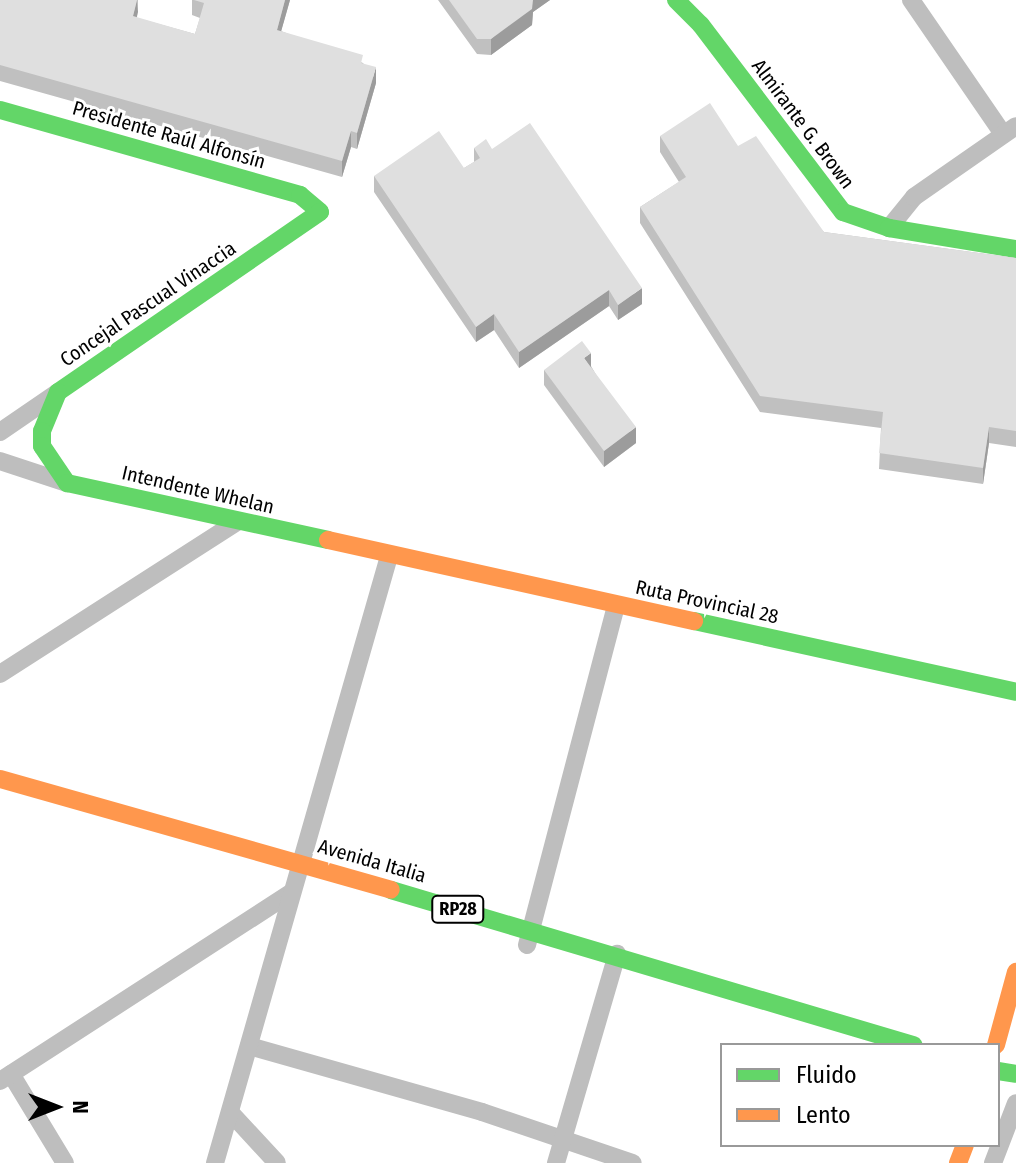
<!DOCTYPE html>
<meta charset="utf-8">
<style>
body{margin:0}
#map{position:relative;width:1016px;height:1163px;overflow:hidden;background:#fff;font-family:"Fira Sans Condensed",sans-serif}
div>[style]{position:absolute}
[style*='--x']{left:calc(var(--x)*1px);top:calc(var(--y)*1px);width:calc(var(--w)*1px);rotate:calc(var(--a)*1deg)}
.street>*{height:18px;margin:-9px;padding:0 9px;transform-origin:9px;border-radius:9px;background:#bebebe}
.fast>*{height:18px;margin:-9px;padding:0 9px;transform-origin:9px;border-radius:9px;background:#63d668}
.slow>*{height:18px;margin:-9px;padding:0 9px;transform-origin:9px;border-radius:9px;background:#ff974d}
.wall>*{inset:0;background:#c0c0c0}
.shaded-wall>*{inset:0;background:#9c9c9c}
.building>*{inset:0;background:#dfdfdf}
span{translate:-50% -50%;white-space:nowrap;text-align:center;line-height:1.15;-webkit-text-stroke:6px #fff;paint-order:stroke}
.shield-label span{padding:2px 6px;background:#fff;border:2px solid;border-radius:6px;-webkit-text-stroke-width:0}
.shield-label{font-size:18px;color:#000;font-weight:700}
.street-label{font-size:20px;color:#000}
.legend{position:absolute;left:720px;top:1043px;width:280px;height:104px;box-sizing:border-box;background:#fff;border:2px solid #999;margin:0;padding:10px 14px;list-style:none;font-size:24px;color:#000}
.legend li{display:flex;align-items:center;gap:16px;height:40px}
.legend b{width:40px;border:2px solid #999}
.north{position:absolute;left:16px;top:1067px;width:80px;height:80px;-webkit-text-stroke:6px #fff;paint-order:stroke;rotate:90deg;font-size:22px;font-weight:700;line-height:32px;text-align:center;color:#000}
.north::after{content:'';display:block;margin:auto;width:28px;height:36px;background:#000;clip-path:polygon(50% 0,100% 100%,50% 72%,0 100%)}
</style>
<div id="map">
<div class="street">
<i style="--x:911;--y:0;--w:163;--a:55.5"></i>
<i style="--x:889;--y:228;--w:40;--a:-51"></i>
<i style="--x:914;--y:197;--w:124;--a:-34.8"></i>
<i style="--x:0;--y:432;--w:69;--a:-34.4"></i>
<i style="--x:0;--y:461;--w:71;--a:18.2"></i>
<i style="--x:0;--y:674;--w:283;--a:-32.7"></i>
<i style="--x:527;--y:945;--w:351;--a:-75.3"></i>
<i style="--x:249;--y:1046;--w:242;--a:15.8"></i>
<i style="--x:482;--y:1112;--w:159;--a:18.7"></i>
<i style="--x:11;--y:1074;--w:104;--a:58.8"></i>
<i style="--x:0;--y:1081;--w:346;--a:-32.9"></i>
<i style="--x:230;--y:1112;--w:69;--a:47.3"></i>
<i style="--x:215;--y:1163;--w:631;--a:-74"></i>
<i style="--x:556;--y:1163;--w:218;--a:-73.7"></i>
<i style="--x:993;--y:1163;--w:64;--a:-69"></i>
</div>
<div class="fast">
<i style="--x:676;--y:0;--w:35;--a:45"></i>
<i style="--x:701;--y:25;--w:235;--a:52.8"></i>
<i style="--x:843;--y:212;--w:49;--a:19.2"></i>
<i style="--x:889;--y:228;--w:129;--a:9.4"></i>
<i style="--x:0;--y:110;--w:312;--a:15.8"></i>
<i style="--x:300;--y:195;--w:26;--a:40"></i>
<i style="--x:320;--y:212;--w:318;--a:145.5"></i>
<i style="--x:58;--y:392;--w:42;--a:112.3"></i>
<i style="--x:42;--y:431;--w:15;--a:90"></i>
<i style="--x:42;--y:446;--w:45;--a:56"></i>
<i style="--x:67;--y:483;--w:267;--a:12.3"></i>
<i style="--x:694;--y:621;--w:330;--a:12.4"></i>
<i style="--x:391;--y:890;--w:545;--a:16.54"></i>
<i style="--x:998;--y:1071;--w:18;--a:9"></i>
</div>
<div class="slow">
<i style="--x:328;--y:540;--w:375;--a:12.5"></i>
<i style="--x:0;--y:779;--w:406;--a:15.8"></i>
<i style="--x:996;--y:1045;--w:76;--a:-74.7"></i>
<i style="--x:958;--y:1163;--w:19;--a:-69"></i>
</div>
<div class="wall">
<i style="clip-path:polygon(0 0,138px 0,137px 18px,195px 34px,200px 18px,192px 15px,192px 0,290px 0,281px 31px,363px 63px,376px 83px,357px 149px,351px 147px,342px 177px,0 81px)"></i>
<i style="clip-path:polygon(438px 0,550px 0,533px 12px,532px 25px,491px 55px,477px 54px)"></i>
<i style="clip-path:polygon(660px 136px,738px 146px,824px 232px,1016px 258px,1016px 447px,989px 443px,983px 484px,879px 469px,881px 428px,760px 412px,640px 223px,640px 207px,679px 182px,660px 152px)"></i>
<i style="clip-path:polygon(474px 148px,492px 149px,642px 304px,618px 320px,609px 306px,519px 368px,494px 330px,476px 342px,374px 192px,374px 176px,464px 168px,474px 162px)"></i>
<i style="clip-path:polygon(591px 366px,636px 443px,604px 467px,544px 385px,544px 370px)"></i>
</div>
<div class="shaded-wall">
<i style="clip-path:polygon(137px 0,138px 12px,133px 32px,133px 16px)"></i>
<i style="clip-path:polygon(285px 0,290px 0,277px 46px,277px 30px)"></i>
<i style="clip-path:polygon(533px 0,550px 0,533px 12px,532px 25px,491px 55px,491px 39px)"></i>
<i style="clip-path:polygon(376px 67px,376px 83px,357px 149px,357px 133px)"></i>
<i style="clip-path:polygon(351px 131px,351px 147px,342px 177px,342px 161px)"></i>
<i style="clip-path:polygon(642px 288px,642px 304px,618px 320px,618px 305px)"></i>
<i style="clip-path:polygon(609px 290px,609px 306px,519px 368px,519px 352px)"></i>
<i style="clip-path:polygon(494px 314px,494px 330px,476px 342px,476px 327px)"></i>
<i style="clip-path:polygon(591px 353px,591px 369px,584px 358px)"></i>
<i style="clip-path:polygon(636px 427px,636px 443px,604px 467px,604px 451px)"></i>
<i style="clip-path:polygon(989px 427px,989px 443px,983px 484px,983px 468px)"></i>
</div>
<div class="building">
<i style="clip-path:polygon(0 0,137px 0,133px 16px,195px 34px,204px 3px,194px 0,285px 0,277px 30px,363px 55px,361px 63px,376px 67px,357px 133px,351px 131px,342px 161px,0 65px)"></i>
<i style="clip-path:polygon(449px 0,533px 0,532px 9px,491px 39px,477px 39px)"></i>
<i style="clip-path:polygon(710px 103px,738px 146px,756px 136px,824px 232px,1016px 258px,1016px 431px,989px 427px,983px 468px,879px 453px,883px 412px,760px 396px,640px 207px,686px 177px,660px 136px)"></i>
<i style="clip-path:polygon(530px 123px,642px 288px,618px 305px,609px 290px,519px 352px,494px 314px,476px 327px,374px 176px,439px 131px,464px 168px,480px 158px,474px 148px,486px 139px,492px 149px)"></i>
<i style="clip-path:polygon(582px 341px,591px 353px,584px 358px,636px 427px,604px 451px,544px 370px)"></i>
</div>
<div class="shield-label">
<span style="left:458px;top:909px">RP28</span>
</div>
<div class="street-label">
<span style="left:803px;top:124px;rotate:53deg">Almirante G. Brown</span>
<span style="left:169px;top:135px;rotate:16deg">Presidente Raúl Alfonsín</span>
<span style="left:148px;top:304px;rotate:-34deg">Concejal Pascual Vinaccia</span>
<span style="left:198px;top:490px;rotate:13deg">Intendente Whelan</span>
<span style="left:707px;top:602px;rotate:12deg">Ruta Provincial 28</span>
<span style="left:372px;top:861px;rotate:16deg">Avenida Italia</span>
</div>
<ul class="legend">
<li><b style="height:10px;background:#63d668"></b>Fluido</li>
<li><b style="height:10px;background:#ff974d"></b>Lento</li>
</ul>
<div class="north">N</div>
</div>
